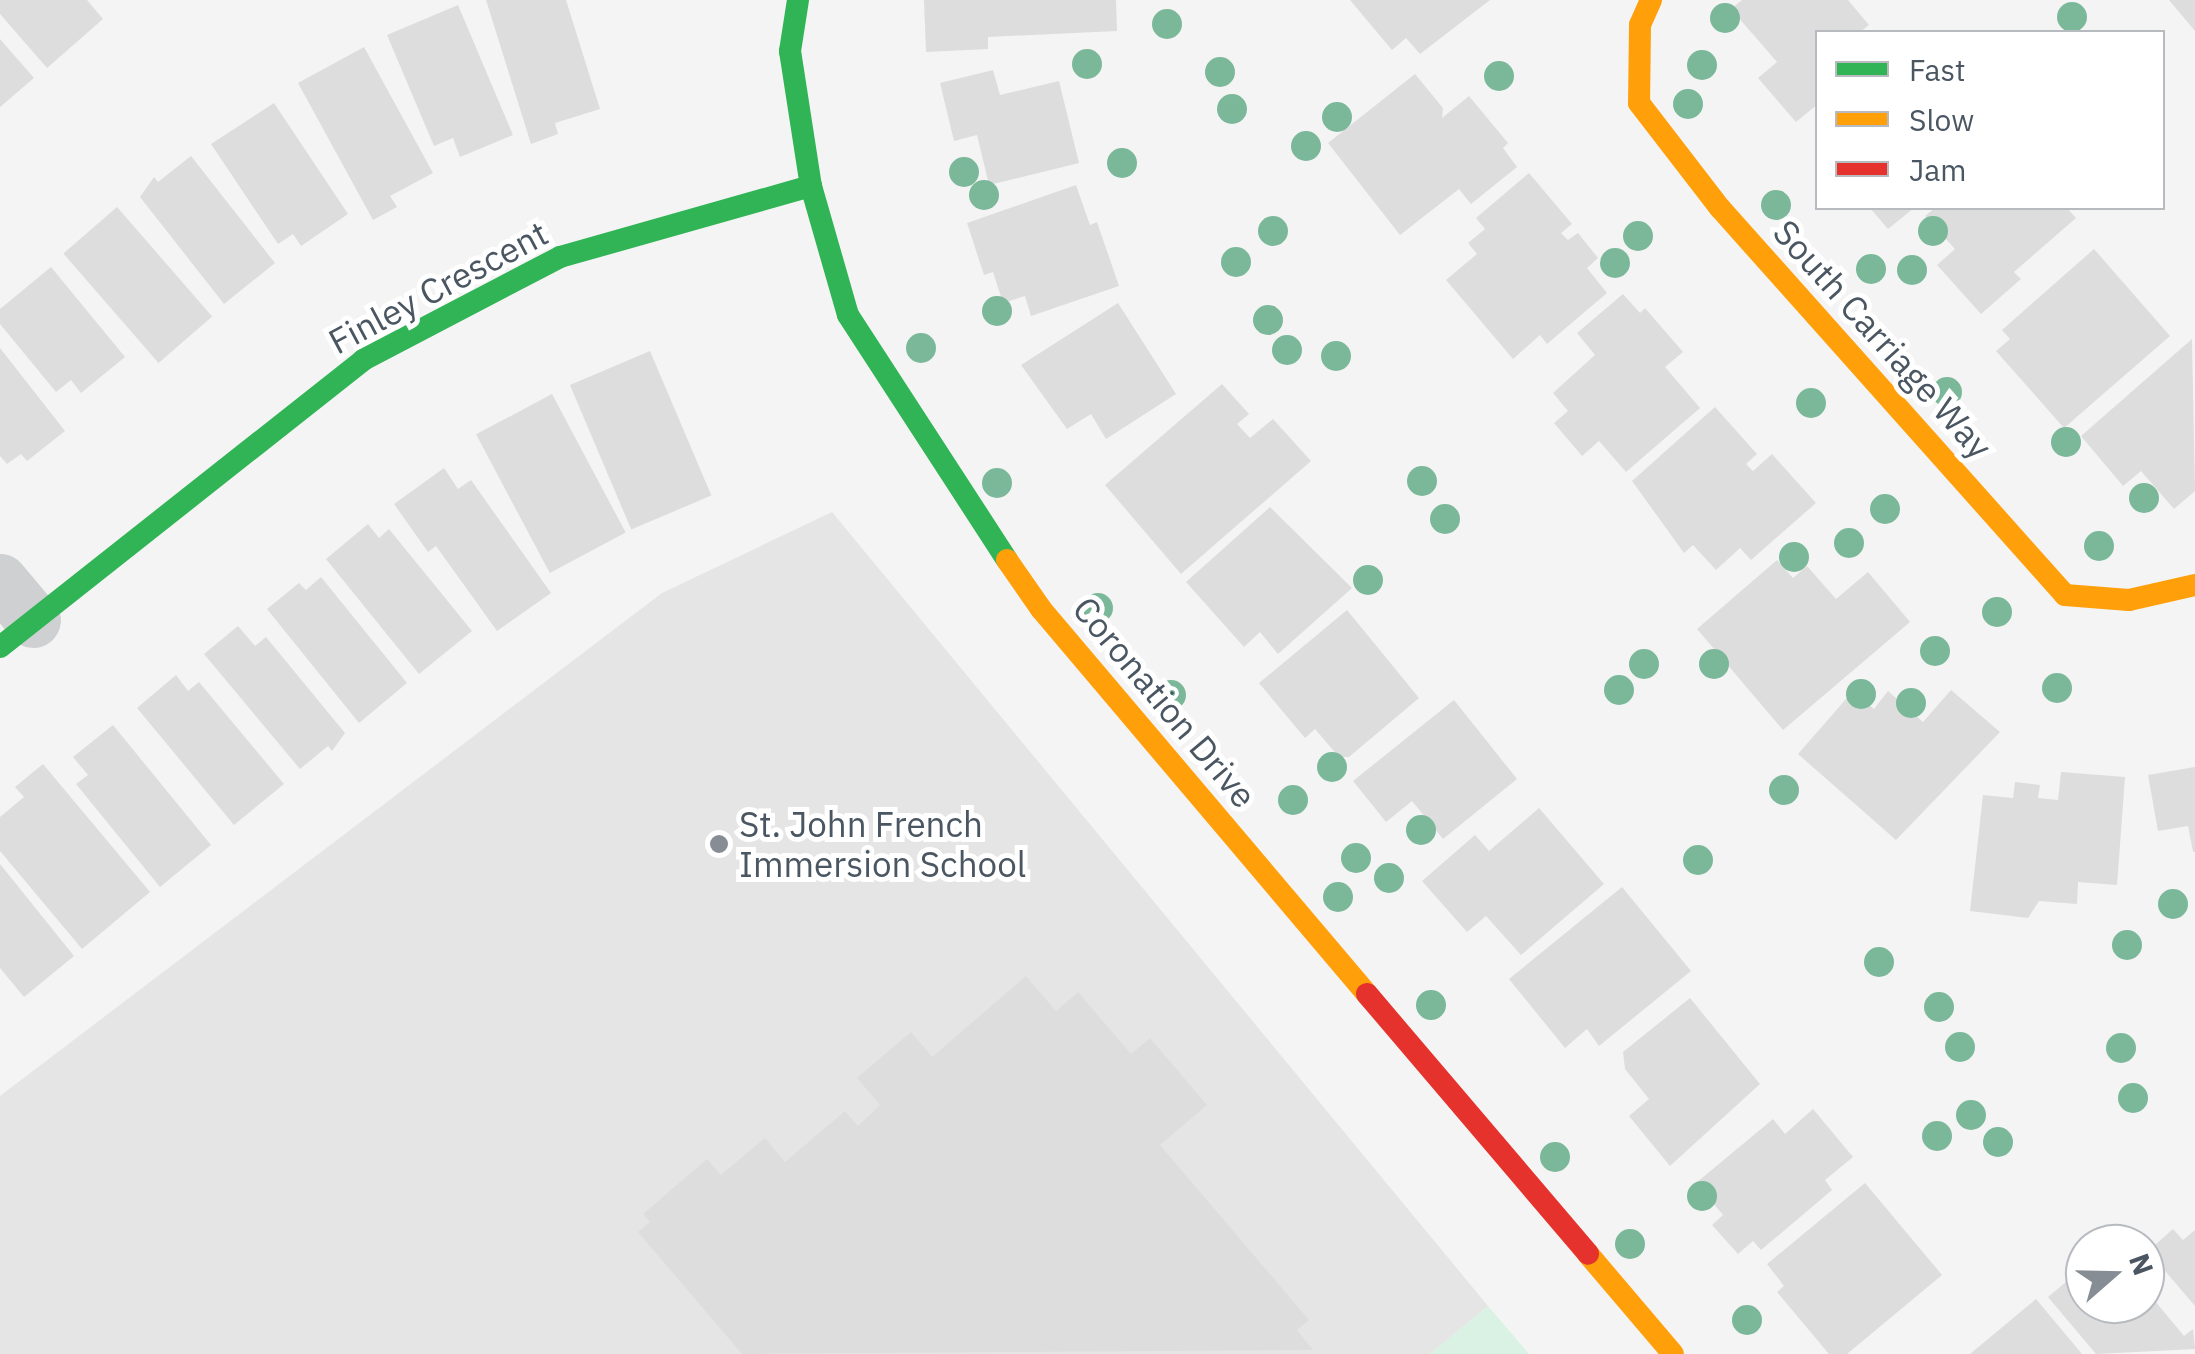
<!DOCTYPE html>
<style>
body{margin:0}
#map{position:relative;width:2195px;height:1354px;overflow:hidden;background:#f4f4f4;font-family:"IBM Plex Sans",sans-serif}
div>[style]{position:absolute}
[style*='--x']{left:calc(var(--x)*1px);top:calc(var(--y)*1px);width:calc(var(--w)*1px);rotate:calc(var(--a)*1deg)}
.education>*{inset:0;background:#e6e5e6}
.green>*{inset:0;background:#d9f2e3}
.building>*{inset:0;background:#ddddde;transform-origin:0 0}
.street>*{height:55px;margin:-27.5px;padding:0 27.5px;transform-origin:27.5px;border-radius:27.5px;background:#ced0d2}
.fast>*{height:22px;margin:-11px;padding:0 11px;transform-origin:11px;border-radius:11px;background:#30b455}
.slow>*{height:22px;margin:-11px;padding:0 11px;transform-origin:11px;border-radius:11px;background:#ff9f0a}
.jam>*{height:22px;margin:-11px;padding:0 11px;transform-origin:11px;border-radius:11px;background:#e5322d}
.trees>*{width:30px;height:30px;margin:-15px;border-radius:50%;background:#7ab899}
.dots>*{width:28px;height:28px;translate:-50% -50%;box-sizing:border-box;border:5px solid #fff;border-radius:50%}
span{translate:-50% -50%;white-space:nowrap;text-align:center;line-height:1.15;-webkit-text-stroke:10px #fff;paint-order:stroke}
.street-label{font-size:35px;color:#4a5661}
.poi-label{font-size:35px;color:#4a5661}
.left{translate:0 -50%;text-align:left}
.legend{position:absolute;left:1815px;top:30px;width:350px;height:180px;box-sizing:border-box;background:#fff;border:2px solid #b7bbc0;margin:0;padding:12px 18px;list-style:none;font-size:30px;color:#4a5661}
.legend li{display:flex;align-items:center;gap:20px;height:50px}
.legend b{width:50px;border:2px solid #b7bbc0}
.north{position:absolute;left:2065px;top:1224px;width:100px;height:100px;box-sizing:border-box;background:#fff;border:2px solid #b7bbc0;border-radius:50%;rotate:70deg;font-size:28px;font-weight:700;line-height:40px;text-align:center;color:#4a5661}
.north::after{content:'';display:block;margin:auto;width:35px;height:45px;background:#868d94;clip-path:polygon(50% 0,100% 100%,50% 72%,0 100%)}
</style>
<div id="map">
<div class="education">
<i style="clip-path:polygon(832px 512px,1488px 1306px,1430px 1354px,0 1354px,0 1096px,662px 593px)"></i>
</div>
<div class="green">
<i style="clip-path:polygon(1488px 1306px,1529px 1354px,1430px 1354px)"></i>
</div>
<div class="building">
<i style="clip-path:polygon(0 0,87px 0,103px 19px,47px 68px,0 14px)"></i>
<i style="clip-path:polygon(486px 0,566px 0,600px 109px,555px 123px,558px 134px,531px 144px)"></i>
<i style="clip-path:polygon(924px 0,1116px 0,1117px 31px,988px 37px,988px 49px,926px 52px)"></i>
<i style="clip-path:polygon(1350px 0,1490px 0,1420px 54px,1406px 38px,1392px 50px)"></i>
<i style="clip-path:polygon(1742px 0,1848px 0,1869px 25px,1860px 32px,1818px 32px,1818px 104px,1796px 122px,1758px 78px,1777px 62px,1731px 9px)"></i>
<i style="clip-path:polygon(2169px 0,2195px 0,2195px 31px)"></i>
<i style="clip-path:polygon(458px 5px,513px 135px,460px 157px,453px 138px,434px 146px,387px 35px)"></i>
<i style="clip-path:polygon(0 39px,34px 78px,0 107px)"></i>
<i style="clip-path:polygon(364px 47px,433px 173px,390px 196px,397px 207px,373px 220px,298px 83px)"></i>
<i style="clip-path:polygon(993px 70px,1000px 95px,1059px 81px,1079px 163px,989px 185px,977px 135px,954px 141px,940px 83px)"></i>
<i style="clip-path:polygon(1415px 74px,1443px 108px,1442px 118px,1469px 96px,1508px 143px,1503px 148px,1517px 167px,1471px 204px,1459px 189px,1400px 235px,1328px 143px)"></i>
<i style="clip-path:polygon(274px 103px,348px 214px,301px 246px,293px 234px,278px 244px,211px 144px)"></i>
<i style="clip-path:polygon(191px 156px,275px 263px,224px 304px,140px 197px,154px 177px,158px 182px)"></i>
<i style="clip-path:polygon(1529px 173px,1572px 224px,1561px 233px,1568px 240px,1578px 233px,1598px 258px,1587px 268px,1607px 293px,1547px 344px,1540px 335px,1513px 359px,1446px 280px,1477px 254px,1468px 243px,1485px 229px,1476px 218px)"></i>
<i style="clip-path:polygon(1076px 185px,1090px 225px,1097px 222px,1119px 286px,1031px 316px,1025px 296px,1003px 303px,993px 272px,984px 275px,967px 223px)"></i>
<i style="left:117px;top:207px;width:145px;height:71px;rotate:49deg"></i>
<i style="clip-path:polygon(1870px 208px,1914px 208px,1888px 229px)"></i>
<i style="clip-path:polygon(1935px 208px,2067px 208px,2076px 218px,2014px 272px,2021px 279px,1981px 314px,1937px 265px,1955px 249px,1925px 216px)"></i>
<i style="clip-path:polygon(2094px 249px,2170px 336px,2064px 428px,1996px 351px,2010px 339px,2002px 330px)"></i>
<i style="clip-path:polygon(51px 267px,125px 357px,81px 393px,71px 380px,56px 392px,0 324px,0 309px)"></i>
<i style="clip-path:polygon(1623px 294px,1640px 313px,1645px 308px,1683px 352px,1665px 367px,1700px 408px,1626px 472px,1599px 441px,1582px 456px,1554px 423px,1568px 411px,1553px 393px,1595px 355px,1577px 333px)"></i>
<i style="clip-path:polygon(1118px 303px,1176px 394px,1106px 439px,1091px 414px,1067px 429px,1021px 365px)"></i>
<i style="clip-path:polygon(2192px 339px,2195px 491px,2174px 509px,2141px 471px,2123px 486px,2081px 436px)"></i>
<i style="clip-path:polygon(0 348px,65px 431px,27px 461px,21px 454px,7px 464px,0 456px)"></i>
<i style="left:650px;top:351px;width:157px;height:87px;rotate:67deg"></i>
<i style="clip-path:polygon(1222px 384px,1249px 414px,1237px 424px,1250px 438px,1273px 419px,1311px 461px,1181px 574px,1105px 485px)"></i>
<i style="left:552px;top:394px;width:157px;height:86px;rotate:62deg"></i>
<i style="clip-path:polygon(1715px 407px,1757px 454px,1746px 464px,1753px 471px,1772px 454px,1816px 503px,1751px 560px,1740px 548px,1716px 570px,1693px 545px,1684px 553px,1632px 481px)"></i>
<i style="clip-path:polygon(444px 468px,458px 489px,471px 480px,551px 593px,497px 631px,436px 546px,428px 552px,394px 504px)"></i>
<i style="clip-path:polygon(1270px 507px,1352px 588px,1278px 654px,1260px 632px,1244px 647px,1186px 582px)"></i>
<i style="clip-path:polygon(368px 524px,379px 538px,389px 529px,472px 631px,419px 674px,326px 559px)"></i>
<i style="clip-path:polygon(1777px 560px,1793px 578px,1807px 566px,1836px 599px,1868px 572px,1910px 622px,1783px 730px,1697px 629px)"></i>
<i style="clip-path:polygon(321px 577px,407px 683px,359px 723px,267px 609px,299px 583px,306px 590px)"></i>
<i style="clip-path:polygon(1347px 610px,1419px 698px,1349px 757px,1339px 757px,1315px 729px,1305px 738px,1259px 683px)"></i>
<i style="clip-path:polygon(238px 626px,255px 646px,266px 637px,345px 733px,332px 751px,328px 746px,300px 769px,204px 654px)"></i>
<i style="clip-path:polygon(176px 675px,188px 691px,199px 682px,284px 784px,234px 825px,137px 708px)"></i>
<i style="clip-path:polygon(1951px 690px,2000px 732px,1896px 840px,1798px 754px,1853px 691px,1874px 709px,1888px 691px,1923px 722px)"></i>
<i style="clip-path:polygon(1454px 700px,1517px 779px,1443px 839px,1412px 801px,1386px 822px,1353px 781px)"></i>
<i style="clip-path:polygon(113px 725px,211px 845px,160px 887px,76px 784px,88px 775px,73px 757px)"></i>
<i style="clip-path:polygon(43px 764px,150px 892px,82px 949px,0 851px,0 817px,24px 797px,15px 787px)"></i>
<i style="clip-path:polygon(2195px 767px,2195px 852px,2193px 852px,2188px 826px,2158px 831px,2148px 775px)"></i>
<i style="clip-path:polygon(2061px 772px,2125px 777px,2117px 885px,2078px 882px,2077px 904px,2039px 901px,2028px 918px,1970px 911px,1983px 795px,2013px 798px,2015px 782px,2040px 785px,2038px 798px,2058px 800px)"></i>
<i style="clip-path:polygon(1539px 808px,1604px 884px,1521px 955px,1486px 916px,1467px 932px,1422px 881px,1475px 835px,1489px 851px)"></i>
<i style="clip-path:polygon(0 864px,74px 956px,24px 997px,0 968px)"></i>
<i style="clip-path:polygon(1622px 887px,1691px 971px,1599px 1046px,1587px 1029px,1565px 1048px,1509px 979px)"></i>
<i style="clip-path:polygon(1026px 976px,1056px 1011px,1078px 992px,1131px 1054px,1150px 1038px,1207px 1105px,1160px 1145px,1309px 1320px,1297px 1330px,1313px 1350px,742px 1354px,638px 1232px,650px 1222px,643px 1214px,707px 1159px,721px 1175px,765px 1138px,785px 1162px,845px 1111px,858px 1126px,880px 1105px,857px 1078px,911px 1032px,932px 1057px)"></i>
<i style="clip-path:polygon(1690px 998px,1760px 1084px,1670px 1166px,1629px 1116px,1649px 1099px,1625px 1069px,1623px 1052px)"></i>
<i style="clip-path:polygon(1813px 1109px,1853px 1157px,1825px 1180px,1832px 1190px,1761px 1250px,1753px 1241px,1738px 1254px,1712px 1225px,1723px 1215px,1696px 1183px,1773px 1119px,1785px 1134px)"></i>
<i style="clip-path:polygon(1865px 1183px,1942px 1275px,1847px 1354px,1829px 1354px,1777px 1292px,1784px 1286px,1767px 1264px)"></i>
<i style="clip-path:polygon(2173px 1229px,2183px 1240px,2195px 1230px,2195px 1306px,2148px 1251px)"></i>
<i style="clip-path:polygon(2085px 1266px,2085px 1304px,2145px 1304px,2145px 1289px,2184px 1336px,2193px 1329px,2195px 1349px,2096px 1354px,2048px 1297px)"></i>
<i style="clip-path:polygon(2036px 1299px,2082px 1354px,1970px 1354px)"></i>
</div>
<div class="street">
<i style="--x:0;--y:581;--w:51;--a:49.8"></i>
</div>
<div class="fast">
<i style="--x:798;--y:0;--w:52;--a:98.9"></i>
<i style="--x:790;--y:51;--w:137;--a:81.2"></i>
<i style="--x:811;--y:186;--w:134;--a:74"></i>
<i style="--x:848;--y:315;--w:292;--a:57"></i>
<i style="--x:0;--y:647;--w:463;--a:-38.3"></i>
<i style="--x:363;--y:360;--w:222;--a:-27.6"></i>
<i style="--x:560;--y:257;--w:261;--a:-15.8"></i>
</div>
<div class="slow">
<i style="--x:1651;--y:0;--w:27;--a:114"></i>
<i style="--x:1640;--y:25;--w:78;--a:90.7"></i>
<i style="--x:1639;--y:103;--w:133;--a:52.4"></i>
<i style="--x:1720;--y:208;--w:518;--a:48.28"></i>
<i style="--x:2065;--y:595;--w:64;--a:4.5"></i>
<i style="--x:2129;--y:600;--w:68;--a:-12.8"></i>
<i style="--x:1007;--y:560;--w:60;--a:55.2"></i>
<i style="--x:1041;--y:609;--w:504;--a:49.74"></i>
<i style="--x:1588;--y:1254;--w:131;--a:49.6"></i>
</div>
<div class="jam">
<i style="--x:1367;--y:994;--w:341;--a:49.6"></i>
</div>
<div class="trees">
<i style="left:2072px;top:17px"></i>
<i style="left:1725px;top:18px"></i>
<i style="left:1167px;top:24px"></i>
<i style="left:1087px;top:64px"></i>
<i style="left:1702px;top:65px"></i>
<i style="left:1220px;top:72px"></i>
<i style="left:1499px;top:76px"></i>
<i style="left:1688px;top:104px"></i>
<i style="left:1232px;top:109px"></i>
<i style="left:1337px;top:117px"></i>
<i style="left:1306px;top:146px"></i>
<i style="left:1122px;top:163px"></i>
<i style="left:964px;top:172px"></i>
<i style="left:984px;top:195px"></i>
<i style="left:1776px;top:205px"></i>
<i style="left:1273px;top:231px"></i>
<i style="left:1933px;top:231px"></i>
<i style="left:1638px;top:236px"></i>
<i style="left:1236px;top:262px"></i>
<i style="left:1615px;top:263px"></i>
<i style="left:1871px;top:269px"></i>
<i style="left:1912px;top:270px"></i>
<i style="left:997px;top:311px"></i>
<i style="left:1268px;top:320px"></i>
<i style="left:921px;top:348px"></i>
<i style="left:1287px;top:350px"></i>
<i style="left:1336px;top:356px"></i>
<i style="left:1947px;top:392px"></i>
<i style="left:1811px;top:403px"></i>
<i style="left:2066px;top:442px"></i>
<i style="left:1422px;top:481px"></i>
<i style="left:997px;top:483px"></i>
<i style="left:2144px;top:498px"></i>
<i style="left:1885px;top:509px"></i>
<i style="left:1445px;top:519px"></i>
<i style="left:1849px;top:543px"></i>
<i style="left:2099px;top:546px"></i>
<i style="left:1794px;top:557px"></i>
<i style="left:1368px;top:580px"></i>
<i style="left:1098px;top:608px"></i>
<i style="left:1997px;top:612px"></i>
<i style="left:1935px;top:651px"></i>
<i style="left:1644px;top:664px"></i>
<i style="left:1714px;top:664px"></i>
<i style="left:2057px;top:688px"></i>
<i style="left:1619px;top:690px"></i>
<i style="left:1861px;top:694px"></i>
<i style="left:1171px;top:695px"></i>
<i style="left:1911px;top:703px"></i>
<i style="left:1332px;top:767px"></i>
<i style="left:1784px;top:790px"></i>
<i style="left:1293px;top:800px"></i>
<i style="left:1421px;top:830px"></i>
<i style="left:1356px;top:858px"></i>
<i style="left:1698px;top:860px"></i>
<i style="left:1389px;top:878px"></i>
<i style="left:1338px;top:897px"></i>
<i style="left:2173px;top:904px"></i>
<i style="left:2127px;top:945px"></i>
<i style="left:1879px;top:962px"></i>
<i style="left:1431px;top:1005px"></i>
<i style="left:1939px;top:1007px"></i>
<i style="left:1960px;top:1047px"></i>
<i style="left:2121px;top:1048px"></i>
<i style="left:2133px;top:1098px"></i>
<i style="left:1971px;top:1115px"></i>
<i style="left:1937px;top:1136px"></i>
<i style="left:1998px;top:1142px"></i>
<i style="left:1555px;top:1157px"></i>
<i style="left:1702px;top:1196px"></i>
<i style="left:1630px;top:1244px"></i>
<i style="left:1747px;top:1320px"></i>
</div>
<div class="dots">
<i style="left:719px;top:844px;background:#868d94"></i>
</div>
<div class="street-label">
<span style="left:438px;top:287px;rotate:-28deg">Finley Crescent</span>
<span style="left:1883px;top:339px;rotate:48deg">South Carriage Way</span>
<span style="left:1165px;top:702px;rotate:50deg">Coronation Drive</span>
</div>
<div class="poi-label">
<span class="left" style="left:739px;top:844px">St. John French<br>Immersion School</span>
</div>
<ul class="legend">
<li><b style="height:12px;background:#30b455"></b>Fast</li>
<li><b style="height:12px;background:#ff9f0a"></b>Slow</li>
<li><b style="height:12px;background:#e5322d"></b>Jam</li>
</ul>
<div class="north">N</div>
</div>
